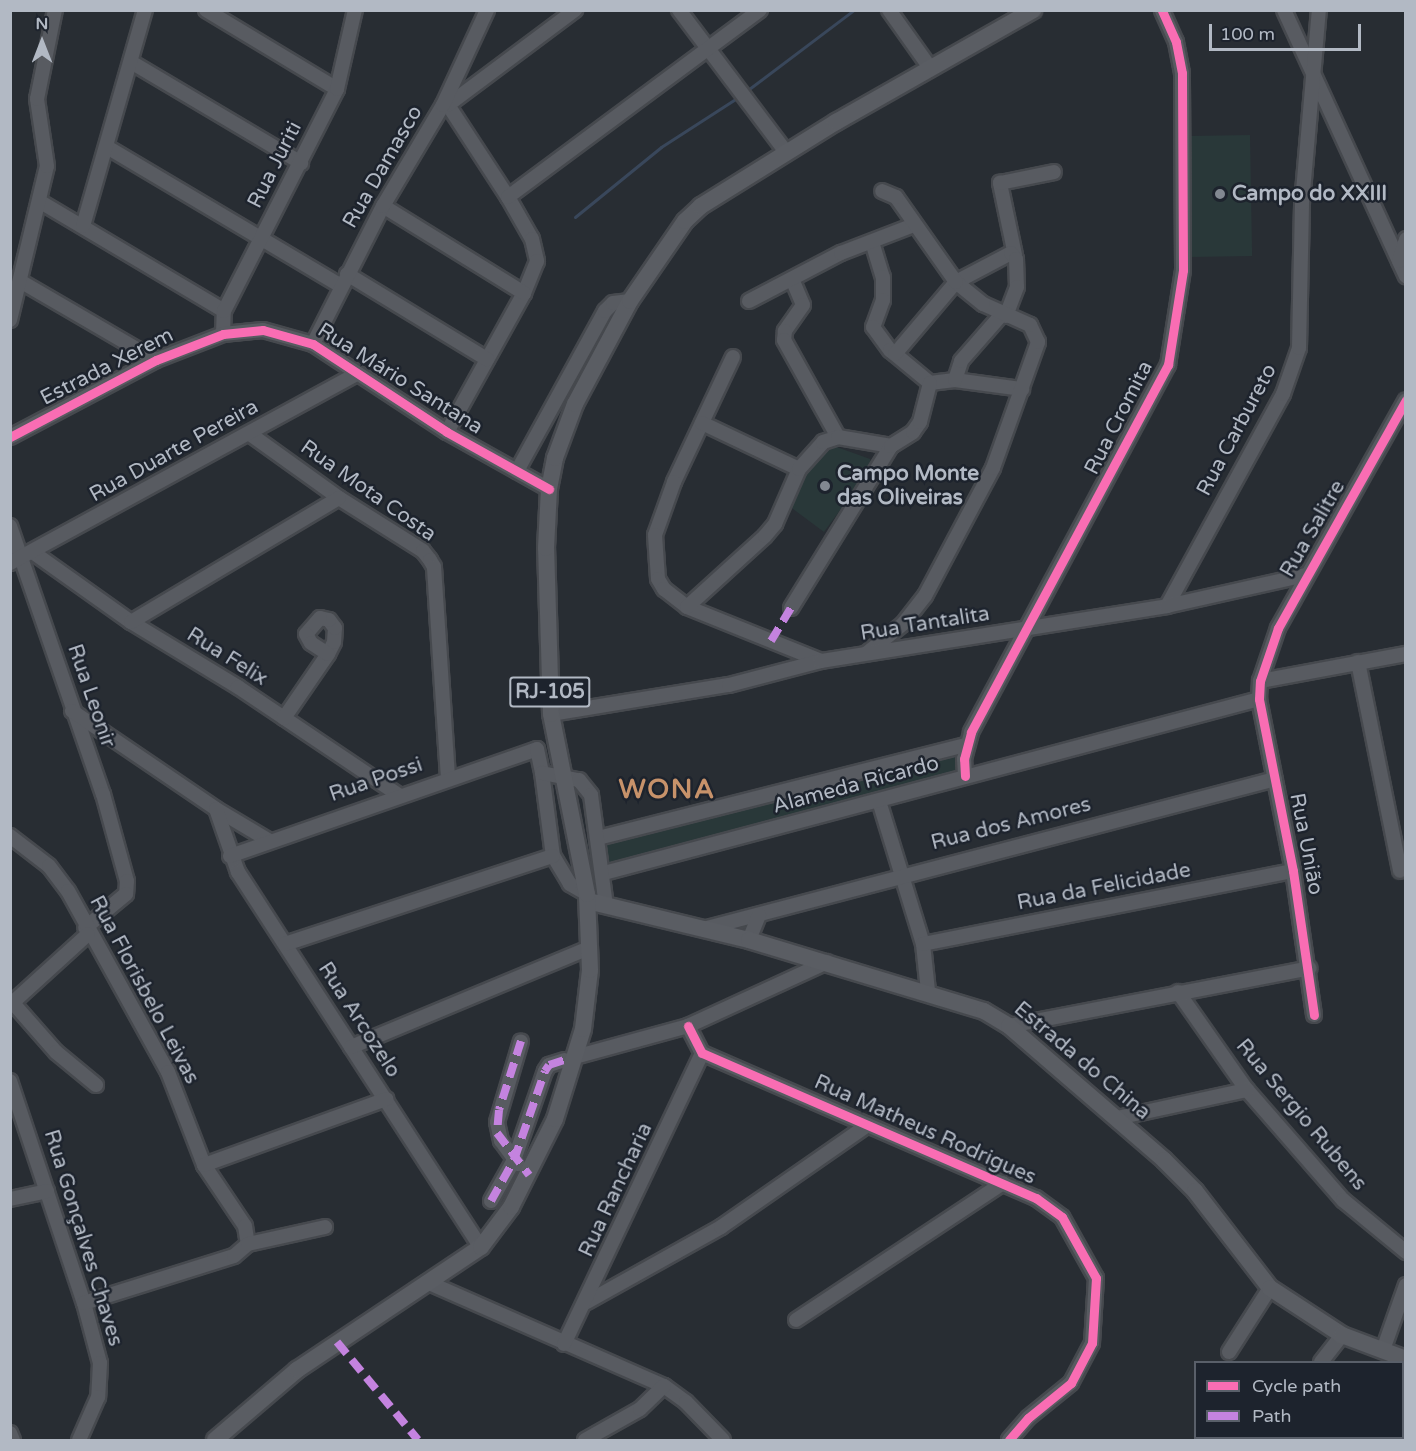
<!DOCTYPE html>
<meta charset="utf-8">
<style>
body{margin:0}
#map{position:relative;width:1416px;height:1451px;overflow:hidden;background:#282d33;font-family:"Varela Round",sans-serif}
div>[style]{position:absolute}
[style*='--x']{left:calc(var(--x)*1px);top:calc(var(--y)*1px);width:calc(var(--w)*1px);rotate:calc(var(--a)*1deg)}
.green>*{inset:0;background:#293839;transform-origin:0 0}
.stream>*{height:3px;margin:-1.5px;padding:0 1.5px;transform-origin:1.5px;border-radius:1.5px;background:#39475b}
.roads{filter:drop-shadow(2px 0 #46494e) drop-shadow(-2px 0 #46494e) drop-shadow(0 2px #46494e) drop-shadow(0 -2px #46494e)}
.minor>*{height:14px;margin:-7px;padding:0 7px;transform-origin:7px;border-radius:7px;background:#585b61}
.major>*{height:16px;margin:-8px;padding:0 8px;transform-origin:8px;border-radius:8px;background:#5a5d63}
.quiet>*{height:8px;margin-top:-4px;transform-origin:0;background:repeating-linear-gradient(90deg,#c483df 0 15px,transparent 0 23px)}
.cycleway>*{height:9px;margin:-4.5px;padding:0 4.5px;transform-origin:4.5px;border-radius:4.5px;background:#f96db3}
.dots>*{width:16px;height:16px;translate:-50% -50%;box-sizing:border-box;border:3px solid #1d232d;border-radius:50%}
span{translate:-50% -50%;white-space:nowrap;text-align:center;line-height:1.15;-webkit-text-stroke:5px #1d232d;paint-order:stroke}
.shield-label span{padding:2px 4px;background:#1d232d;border:2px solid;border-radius:4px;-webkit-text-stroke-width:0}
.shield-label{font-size:20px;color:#b2b9c4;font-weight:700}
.street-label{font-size:21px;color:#b2b9c4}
.poi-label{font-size:21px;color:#b2b9c4;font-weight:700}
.left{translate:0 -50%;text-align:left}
.district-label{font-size:27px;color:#c7926a;font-weight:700;letter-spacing:1.5px}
.frame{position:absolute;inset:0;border:12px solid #b2b9c4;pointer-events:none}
.legend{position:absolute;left:1194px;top:1361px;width:210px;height:78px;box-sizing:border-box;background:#1d232d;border:2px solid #595f69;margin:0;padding:8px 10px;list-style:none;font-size:18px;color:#b2b9c4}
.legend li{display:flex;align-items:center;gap:12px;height:30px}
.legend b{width:30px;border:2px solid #595f69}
.north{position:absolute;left:12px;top:12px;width:60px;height:60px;-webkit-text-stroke:4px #1d232d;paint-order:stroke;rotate:0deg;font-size:16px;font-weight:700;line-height:24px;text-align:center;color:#b2b9c4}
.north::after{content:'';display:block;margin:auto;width:21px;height:27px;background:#b2b9c4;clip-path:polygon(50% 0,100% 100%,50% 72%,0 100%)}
.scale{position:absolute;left:1209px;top:24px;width:152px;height:27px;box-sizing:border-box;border:3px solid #b2b9c4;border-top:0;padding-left:8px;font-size:18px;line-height:21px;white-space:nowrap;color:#b2b9c4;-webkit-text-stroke:4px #1d232d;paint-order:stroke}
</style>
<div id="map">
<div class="green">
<i style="left:1250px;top:135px;width:121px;height:61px;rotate:89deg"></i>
<i style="clip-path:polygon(831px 445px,870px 459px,872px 467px,824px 532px,789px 506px,818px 453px)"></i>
<i style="clip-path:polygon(962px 754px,965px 773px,605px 868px,602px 840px)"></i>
</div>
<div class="stream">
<i style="--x:745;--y:92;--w:136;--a:-37"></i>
<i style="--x:575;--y:217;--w:111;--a:-39.1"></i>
<i style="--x:661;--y:147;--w:94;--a:-32.8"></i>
</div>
<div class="roads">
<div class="minor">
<i style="--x:206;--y:10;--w:153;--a:31.1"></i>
<i style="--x:679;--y:10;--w:178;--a:53"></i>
<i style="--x:889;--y:10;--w:72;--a:54.6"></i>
<i style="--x:1284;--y:10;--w:293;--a:65.4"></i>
<i style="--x:131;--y:62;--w:198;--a:30.7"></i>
<i style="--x:443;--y:105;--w:5;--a:0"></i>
<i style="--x:448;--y:105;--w:110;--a:56.9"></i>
<i style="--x:508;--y:197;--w:48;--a:60.3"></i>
<i style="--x:532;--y:239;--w:23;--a:77"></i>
<i style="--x:537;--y:261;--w:35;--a:112"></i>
<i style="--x:524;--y:293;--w:159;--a:119"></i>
<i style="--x:448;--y:105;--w:159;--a:-36.8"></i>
<i style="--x:107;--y:147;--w:272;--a:30.7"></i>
<i style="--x:508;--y:197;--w:314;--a:-36.6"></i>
<i style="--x:39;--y:201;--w:215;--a:30.7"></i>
<i style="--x:383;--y:206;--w:166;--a:31.7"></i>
<i style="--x:83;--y:226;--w:225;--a:-74"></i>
<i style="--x:872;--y:242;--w:37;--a:73"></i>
<i style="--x:883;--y:277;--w:23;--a:90"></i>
<i style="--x:883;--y:300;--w:29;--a:110"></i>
<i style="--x:873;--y:327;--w:29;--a:54"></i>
<i style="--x:890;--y:350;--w:52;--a:39.5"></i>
<i style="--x:930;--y:383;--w:25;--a:-7"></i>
<i style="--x:955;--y:380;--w:68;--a:7.7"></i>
<i style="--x:1015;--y:255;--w:74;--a:-101.8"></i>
<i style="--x:1000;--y:183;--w:55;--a:-11.5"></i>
<i style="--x:1399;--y:261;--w:23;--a:-72"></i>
<i style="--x:347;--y:274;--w:164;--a:31.3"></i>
<i style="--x:792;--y:279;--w:28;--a:67"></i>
<i style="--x:803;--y:305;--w:32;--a:125"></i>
<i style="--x:785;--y:331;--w:9;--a:96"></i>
<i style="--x:784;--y:340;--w:111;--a:60.9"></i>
<i style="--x:20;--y:281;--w:157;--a:30.2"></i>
<i style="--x:749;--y:301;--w:104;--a:-27.6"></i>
<i style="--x:841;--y:253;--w:78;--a:-21"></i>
<i style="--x:10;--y:320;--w:158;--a:-76.5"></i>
<i style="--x:47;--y:166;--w:68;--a:-98.5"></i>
<i style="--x:37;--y:99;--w:91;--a:-78.6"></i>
<i style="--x:223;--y:334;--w:23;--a:-88"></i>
<i style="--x:224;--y:311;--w:249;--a:-63"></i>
<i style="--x:337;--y:89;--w:81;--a:-77.2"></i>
<i style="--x:313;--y:344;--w:155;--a:-63.1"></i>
<i style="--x:383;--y:206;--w:117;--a:-59.3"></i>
<i style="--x:443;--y:105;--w:105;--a:-65.1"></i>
<i style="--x:895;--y:354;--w:94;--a:-49.7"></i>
<i style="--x:956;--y:282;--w:62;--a:-27.8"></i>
<i style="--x:1011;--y:253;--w:8;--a:50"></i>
<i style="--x:1016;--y:259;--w:28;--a:88"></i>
<i style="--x:1017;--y:287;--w:31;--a:111"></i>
<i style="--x:733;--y:357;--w:138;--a:115.3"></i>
<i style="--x:674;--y:482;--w:56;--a:109.7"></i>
<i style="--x:655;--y:535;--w:44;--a:86.1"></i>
<i style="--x:658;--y:579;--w:12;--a:59"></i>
<i style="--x:664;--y:589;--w:29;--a:38"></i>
<i style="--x:687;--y:607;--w:144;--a:21.9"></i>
<i style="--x:955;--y:380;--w:20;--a:-72"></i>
<i style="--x:961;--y:361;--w:62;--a:-48.9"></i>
<i style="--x:702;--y:423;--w:107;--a:25.4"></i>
<i style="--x:250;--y:434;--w:110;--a:35.7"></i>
<i style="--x:339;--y:498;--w:99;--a:32.2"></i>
<i style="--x:423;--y:551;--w:11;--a:52"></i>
<i style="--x:430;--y:560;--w:8;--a:60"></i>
<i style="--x:434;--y:567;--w:210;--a:86.2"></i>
<i style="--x:10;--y:437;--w:165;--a:-27.8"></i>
<i style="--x:156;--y:360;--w:72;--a:-21.2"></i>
<i style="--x:223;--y:334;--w:40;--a:-5.7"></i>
<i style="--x:263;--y:330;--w:52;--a:15.6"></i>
<i style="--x:313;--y:344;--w:160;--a:33.3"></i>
<i style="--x:447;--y:432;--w:117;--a:29.2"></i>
<i style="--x:517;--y:471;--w:183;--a:-61.2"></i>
<i style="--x:605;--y:311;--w:11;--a:-45"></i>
<i style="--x:613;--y:303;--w:17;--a:-7"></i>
<i style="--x:10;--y:526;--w:284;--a:70.9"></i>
<i style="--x:103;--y:794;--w:90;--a:74.6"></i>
<i style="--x:127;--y:881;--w:13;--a:94"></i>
<i style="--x:126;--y:894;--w:53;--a:140.3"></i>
<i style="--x:34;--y:553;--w:119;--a:35.4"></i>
<i style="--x:131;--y:622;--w:125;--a:31.3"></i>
<i style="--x:238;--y:687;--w:194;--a:33.9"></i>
<i style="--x:10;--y:563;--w:395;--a:-28.6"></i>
<i style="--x:1167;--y:606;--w:242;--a:-61.3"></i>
<i style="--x:1283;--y:394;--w:49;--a:-70.8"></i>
<i style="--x:1299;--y:348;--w:145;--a:-88.8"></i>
<i style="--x:1302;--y:203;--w:194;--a:-85"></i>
<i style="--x:687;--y:607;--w:105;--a:-42.3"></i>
<i style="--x:765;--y:536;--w:16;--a:-50"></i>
<i style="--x:775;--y:524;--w:60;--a:-66.4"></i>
<i style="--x:799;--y:469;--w:36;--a:-48"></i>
<i style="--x:823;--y:442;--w:16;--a:-18"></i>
<i style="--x:838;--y:437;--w:54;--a:9.6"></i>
<i style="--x:791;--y:608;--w:190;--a:-58.3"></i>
<i style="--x:891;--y:446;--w:26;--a:-32"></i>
<i style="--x:913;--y:432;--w:12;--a:-55"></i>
<i style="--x:920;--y:422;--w:40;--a:-75.6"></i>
<i style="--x:131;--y:622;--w:242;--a:-30.8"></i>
<i style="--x:867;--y:653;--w:46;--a:-38.9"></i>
<i style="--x:903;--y:624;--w:36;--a:-52"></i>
<i style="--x:925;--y:596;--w:145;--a:-62"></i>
<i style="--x:993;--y:468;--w:134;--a:-70.3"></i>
<i style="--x:1038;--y:342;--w:19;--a:-115"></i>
<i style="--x:1030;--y:325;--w:51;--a:-155.9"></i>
<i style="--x:983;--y:304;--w:35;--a:-141"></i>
<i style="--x:956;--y:282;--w:104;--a:-125.2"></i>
<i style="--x:896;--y:197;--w:15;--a:-157"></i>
<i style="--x:1358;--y:662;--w:213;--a:78.6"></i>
<i style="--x:1260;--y:681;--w:148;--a:-10.5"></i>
<i style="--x:72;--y:711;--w:174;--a:34.2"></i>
<i style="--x:216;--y:809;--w:61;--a:30.8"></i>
<i style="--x:551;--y:714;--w:180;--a:-9.3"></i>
<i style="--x:729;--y:685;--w:95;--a:-14.6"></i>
<i style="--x:821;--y:661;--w:350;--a:-9"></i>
<i style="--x:1167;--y:606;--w:142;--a:-12.6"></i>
<i style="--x:284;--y:718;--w:78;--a:-55.5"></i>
<i style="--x:328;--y:654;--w:13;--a:-63"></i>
<i style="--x:334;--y:642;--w:14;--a:-86"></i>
<i style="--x:335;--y:628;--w:10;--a:-127"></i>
<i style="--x:329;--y:620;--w:9;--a:-167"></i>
<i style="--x:320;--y:618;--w:21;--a:131"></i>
<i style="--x:306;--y:634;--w:10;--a:61"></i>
<i style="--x:311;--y:643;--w:20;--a:33"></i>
<i style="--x:965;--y:776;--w:17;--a:-93"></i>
<i style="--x:964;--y:759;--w:28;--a:-75"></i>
<i style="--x:971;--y:732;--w:417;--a:-61.8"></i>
<i style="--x:1168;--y:365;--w:96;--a:-81"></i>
<i style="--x:1183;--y:270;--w:197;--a:-90.3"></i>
<i style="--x:1182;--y:73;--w:32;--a:-101"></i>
<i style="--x:1176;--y:42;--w:35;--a:-114"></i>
<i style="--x:879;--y:801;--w:150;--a:72.9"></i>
<i style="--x:923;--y:944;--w:47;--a:83.9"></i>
<i style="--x:216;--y:809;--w:67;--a:70.8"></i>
<i style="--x:238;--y:872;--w:447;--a:57.1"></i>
<i style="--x:10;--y:836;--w:49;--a:37.6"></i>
<i style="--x:49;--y:866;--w:31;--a:53"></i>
<i style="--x:68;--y:891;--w:207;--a:61.1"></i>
<i style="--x:168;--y:1072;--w:100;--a:68.8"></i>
<i style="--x:204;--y:1165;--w:73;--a:56.1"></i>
<i style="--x:245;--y:1226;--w:18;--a:81"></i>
<i style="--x:598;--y:838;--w:380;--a:-14.2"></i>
<i style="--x:230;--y:856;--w:325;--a:-19.2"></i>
<i style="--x:537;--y:749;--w:25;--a:78"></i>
<i style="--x:604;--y:873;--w:678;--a:-14.88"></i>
<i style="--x:587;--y:894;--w:20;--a:-150"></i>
<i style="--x:570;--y:884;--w:33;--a:-121"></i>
<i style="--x:553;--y:856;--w:84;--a:-97.5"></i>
<i style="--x:542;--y:773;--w:38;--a:11"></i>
<i style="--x:579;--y:780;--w:19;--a:51"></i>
<i style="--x:591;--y:795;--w:112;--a:82.3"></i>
<i style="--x:703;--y:929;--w:591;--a:-14.69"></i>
<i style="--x:749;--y:940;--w:27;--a:-68"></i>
<i style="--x:285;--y:944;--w:282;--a:-18.2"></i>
<i style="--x:923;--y:944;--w:377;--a:-11.2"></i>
<i style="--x:1178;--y:992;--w:120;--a:54.9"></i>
<i style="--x:1247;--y:1090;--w:146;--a:48.9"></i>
<i style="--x:1343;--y:1200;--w:82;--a:39.5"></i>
<i style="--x:13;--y:1003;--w:65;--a:48.7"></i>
<i style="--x:56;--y:1052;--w:52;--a:39.5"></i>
<i style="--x:10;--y:1005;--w:105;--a:-42.3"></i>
<i style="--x:1314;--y:1015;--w:146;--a:-98.3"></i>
<i style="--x:1293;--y:871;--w:175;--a:-101.2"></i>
<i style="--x:1259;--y:699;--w:18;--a:-87"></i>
<i style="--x:1260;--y:681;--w:56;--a:-71.2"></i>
<i style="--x:1278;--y:628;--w:261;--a:-60.7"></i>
<i style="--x:688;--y:1026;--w:30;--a:63"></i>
<i style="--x:702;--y:1053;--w:364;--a:23.5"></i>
<i style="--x:1036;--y:1198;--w:32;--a:36"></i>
<i style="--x:1062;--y:1217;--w:70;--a:60.9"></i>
<i style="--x:1096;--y:1278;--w:65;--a:93.5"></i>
<i style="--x:1092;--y:1343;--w:45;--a:117.7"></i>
<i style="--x:1071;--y:1383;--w:55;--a:140.9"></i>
<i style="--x:1028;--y:1418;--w:29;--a:131"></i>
<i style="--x:1009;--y:1026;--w:306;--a:-10.9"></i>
<i style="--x:351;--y:1047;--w:258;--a:-22.6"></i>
<i style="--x:575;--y:1057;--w:117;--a:-15.3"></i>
<i style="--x:688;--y:1026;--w:153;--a:-24.7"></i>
<i style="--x:10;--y:1081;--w:234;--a:71.6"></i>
<i style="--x:84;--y:1303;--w:62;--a:75.1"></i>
<i style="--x:100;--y:1363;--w:34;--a:93"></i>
<i style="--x:98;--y:1397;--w:47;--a:113.8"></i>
<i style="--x:1117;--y:1118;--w:133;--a:-12.2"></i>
<i style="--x:518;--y:1164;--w:29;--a:-126"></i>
<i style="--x:501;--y:1141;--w:19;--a:-102"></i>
<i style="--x:497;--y:1122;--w:84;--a:-73.5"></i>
<i style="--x:204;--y:1165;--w:194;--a:-19.9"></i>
<i style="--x:10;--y:1199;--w:38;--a:-12"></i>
<i style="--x:491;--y:1201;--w:47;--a:-60.7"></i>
<i style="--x:514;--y:1160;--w:94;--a:-70.8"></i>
<i style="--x:545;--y:1071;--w:7;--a:-56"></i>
<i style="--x:549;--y:1065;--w:16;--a:-18"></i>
<i style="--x:427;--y:1282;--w:259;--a:23.7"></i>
<i style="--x:664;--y:1386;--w:27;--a:36"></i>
<i style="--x:686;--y:1402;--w:53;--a:45.8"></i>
<i style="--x:587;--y:1302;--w:154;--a:-29.2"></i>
<i style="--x:721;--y:1227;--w:179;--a:-34.8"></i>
<i style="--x:84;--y:1303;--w:157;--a:-17.4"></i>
<i style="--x:234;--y:1256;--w:18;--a:-41"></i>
<i style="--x:248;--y:1244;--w:79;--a:-12.4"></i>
<i style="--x:796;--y:1320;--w:248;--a:-33.5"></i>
<i style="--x:564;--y:1344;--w:322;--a:-64.6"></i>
<i style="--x:1383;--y:1350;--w:69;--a:-70.5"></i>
<i style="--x:1229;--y:1352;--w:76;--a:-57.4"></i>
<i style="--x:1321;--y:1362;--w:34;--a:-52"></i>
<i style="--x:10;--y:1433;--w:8;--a:67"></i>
<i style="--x:585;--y:1440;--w:63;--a:-29.4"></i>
<i style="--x:640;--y:1409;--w:33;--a:-44"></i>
<i style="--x:1266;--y:1440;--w:3;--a:-45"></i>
</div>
<div class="major">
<i style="--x:588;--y:901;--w:166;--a:13.6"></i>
<i style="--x:749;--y:940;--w:245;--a:16.8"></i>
<i style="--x:984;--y:1011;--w:29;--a:31"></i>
<i style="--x:1009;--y:1026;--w:205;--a:40.8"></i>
<i style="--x:1164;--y:1160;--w:44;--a:45"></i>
<i style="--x:1195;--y:1191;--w:123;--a:52.3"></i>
<i style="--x:1270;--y:1288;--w:86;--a:33.1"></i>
<i style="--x:1342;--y:1335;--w:68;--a:20.6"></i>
<i style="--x:215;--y:1440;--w:108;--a:-40.5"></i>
<i style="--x:297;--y:1370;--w:221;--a:-33.8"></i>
<i style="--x:481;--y:1247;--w:50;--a:-53.1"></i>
<i style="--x:511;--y:1207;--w:98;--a:-63.4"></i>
<i style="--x:555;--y:1119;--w:94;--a:-72.7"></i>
<i style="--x:583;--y:1029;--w:59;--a:-83.2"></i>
<i style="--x:590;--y:970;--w:76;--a:-92.3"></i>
<i style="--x:587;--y:894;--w:184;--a:-101.3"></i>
<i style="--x:551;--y:714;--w:166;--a:-91.7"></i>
<i style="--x:546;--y:548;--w:59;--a:-87.1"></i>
<i style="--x:549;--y:489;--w:32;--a:-79"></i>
<i style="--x:555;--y:458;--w:58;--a:-69.7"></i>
<i style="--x:575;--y:404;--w:117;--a:-61.9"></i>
<i style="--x:630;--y:301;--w:97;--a:-55.5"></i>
<i style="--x:685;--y:221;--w:22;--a:-43"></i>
<i style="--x:701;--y:206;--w:159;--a:-31.9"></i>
<i style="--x:836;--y:122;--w:227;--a:-29.6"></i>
</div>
</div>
<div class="quiet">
<i style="--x:771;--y:641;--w:39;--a:-59"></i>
<i style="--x:521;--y:1041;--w:72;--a:107.7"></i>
<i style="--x:499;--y:1110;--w:23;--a:95"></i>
<i style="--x:497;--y:1133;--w:53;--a:52.7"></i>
<i style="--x:491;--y:1201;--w:47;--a:-60.7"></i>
<i style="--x:514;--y:1160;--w:94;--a:-70.8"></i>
<i style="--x:545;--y:1071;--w:7;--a:-56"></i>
<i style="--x:549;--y:1065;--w:16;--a:-18"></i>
<i style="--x:337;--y:1342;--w:127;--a:50.4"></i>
</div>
<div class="cycleway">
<i style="--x:10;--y:437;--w:165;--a:-27.8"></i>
<i style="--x:156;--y:360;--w:72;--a:-21.2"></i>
<i style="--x:223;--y:334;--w:40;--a:-5.7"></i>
<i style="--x:263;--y:330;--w:52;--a:15.6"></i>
<i style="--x:313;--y:344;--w:160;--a:33.3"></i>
<i style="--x:447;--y:432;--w:117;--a:29.2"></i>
<i style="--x:965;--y:776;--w:17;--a:-93"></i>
<i style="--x:964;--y:759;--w:28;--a:-75"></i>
<i style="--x:971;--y:732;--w:417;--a:-61.8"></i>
<i style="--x:1168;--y:365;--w:96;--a:-81"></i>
<i style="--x:1183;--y:270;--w:197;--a:-90.3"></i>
<i style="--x:1182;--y:73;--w:32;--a:-101"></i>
<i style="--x:1176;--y:42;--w:35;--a:-114"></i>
<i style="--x:1314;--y:1015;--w:146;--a:-98.3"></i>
<i style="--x:1293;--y:871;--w:175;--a:-101.2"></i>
<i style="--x:1259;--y:699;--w:18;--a:-87"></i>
<i style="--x:1260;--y:681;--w:56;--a:-71.2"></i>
<i style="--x:1278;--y:628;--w:261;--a:-60.7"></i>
<i style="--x:688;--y:1026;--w:30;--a:63"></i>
<i style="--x:702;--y:1053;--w:364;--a:23.5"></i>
<i style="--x:1036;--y:1198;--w:32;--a:36"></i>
<i style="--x:1062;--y:1217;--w:70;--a:60.9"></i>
<i style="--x:1096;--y:1278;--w:65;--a:93.5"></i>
<i style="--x:1092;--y:1343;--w:45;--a:117.7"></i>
<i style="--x:1071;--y:1383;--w:55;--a:140.9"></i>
<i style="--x:1028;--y:1418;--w:29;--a:131"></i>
</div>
<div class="dots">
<i style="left:1220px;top:194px;background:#828891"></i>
<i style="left:825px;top:486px;background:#828891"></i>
</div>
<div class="shield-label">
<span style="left:550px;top:692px">RJ-105</span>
</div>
<div class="street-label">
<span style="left:275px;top:165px;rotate:-63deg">Rua Juriti</span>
<span style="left:383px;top:167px;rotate:-60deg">Rua Damasco</span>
<span style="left:107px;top:367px;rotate:-27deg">Estrada Xerem</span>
<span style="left:400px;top:379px;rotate:32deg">Rua Mário Santana</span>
<span style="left:1119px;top:418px;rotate:-63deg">Rua Cromita</span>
<span style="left:1237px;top:430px;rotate:-62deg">Rua Carbureto</span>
<span style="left:174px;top:451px;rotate:-29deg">Rua Duarte Pereira</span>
<span style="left:368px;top:491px;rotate:35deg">Rua Mota Costa</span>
<span style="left:1313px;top:529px;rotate:-60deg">Rua Salitre</span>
<span style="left:925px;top:624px;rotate:-9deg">Rua Tantalita</span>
<span style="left:227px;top:657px;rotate:32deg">Rua Felix</span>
<span style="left:91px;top:696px;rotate:71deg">Rua Leonir</span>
<span style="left:376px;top:780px;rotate:-19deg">Rua Possi</span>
<span style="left:856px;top:785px;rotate:-15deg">Alameda Ricardo</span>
<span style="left:1011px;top:824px;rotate:-14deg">Rua dos Amores</span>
<span style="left:1306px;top:844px;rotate:79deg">Rua União</span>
<span style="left:1104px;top:887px;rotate:-11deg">Rua da Felicidade</span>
<span style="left:144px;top:990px;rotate:62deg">Rua Florisbelo Leivas</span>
<span style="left:359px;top:1020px;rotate:57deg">Rua Arcozelo</span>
<span style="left:1082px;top:1061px;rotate:40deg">Estrada do China</span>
<span style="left:1301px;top:1115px;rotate:50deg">Rua Sergio Rubens</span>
<span style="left:925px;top:1130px;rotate:24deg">Rua Matheus Rodrigues</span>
<span style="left:616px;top:1190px;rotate:-65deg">Rua Rancharia</span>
<span style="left:83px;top:1238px;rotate:73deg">Rua Gonçalves Chaves</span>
</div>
<div class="poi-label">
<span class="left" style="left:1232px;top:194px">Campo do XXIII</span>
<span class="left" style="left:837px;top:486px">Campo Monte<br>das Oliveiras</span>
</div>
<div class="district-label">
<span style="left:667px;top:790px">WONA</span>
</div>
<div class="frame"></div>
<ul class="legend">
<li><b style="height:8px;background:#f96db3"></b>Cycle path</li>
<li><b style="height:8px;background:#c483df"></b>Path</li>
</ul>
<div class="north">N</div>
<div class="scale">100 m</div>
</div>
